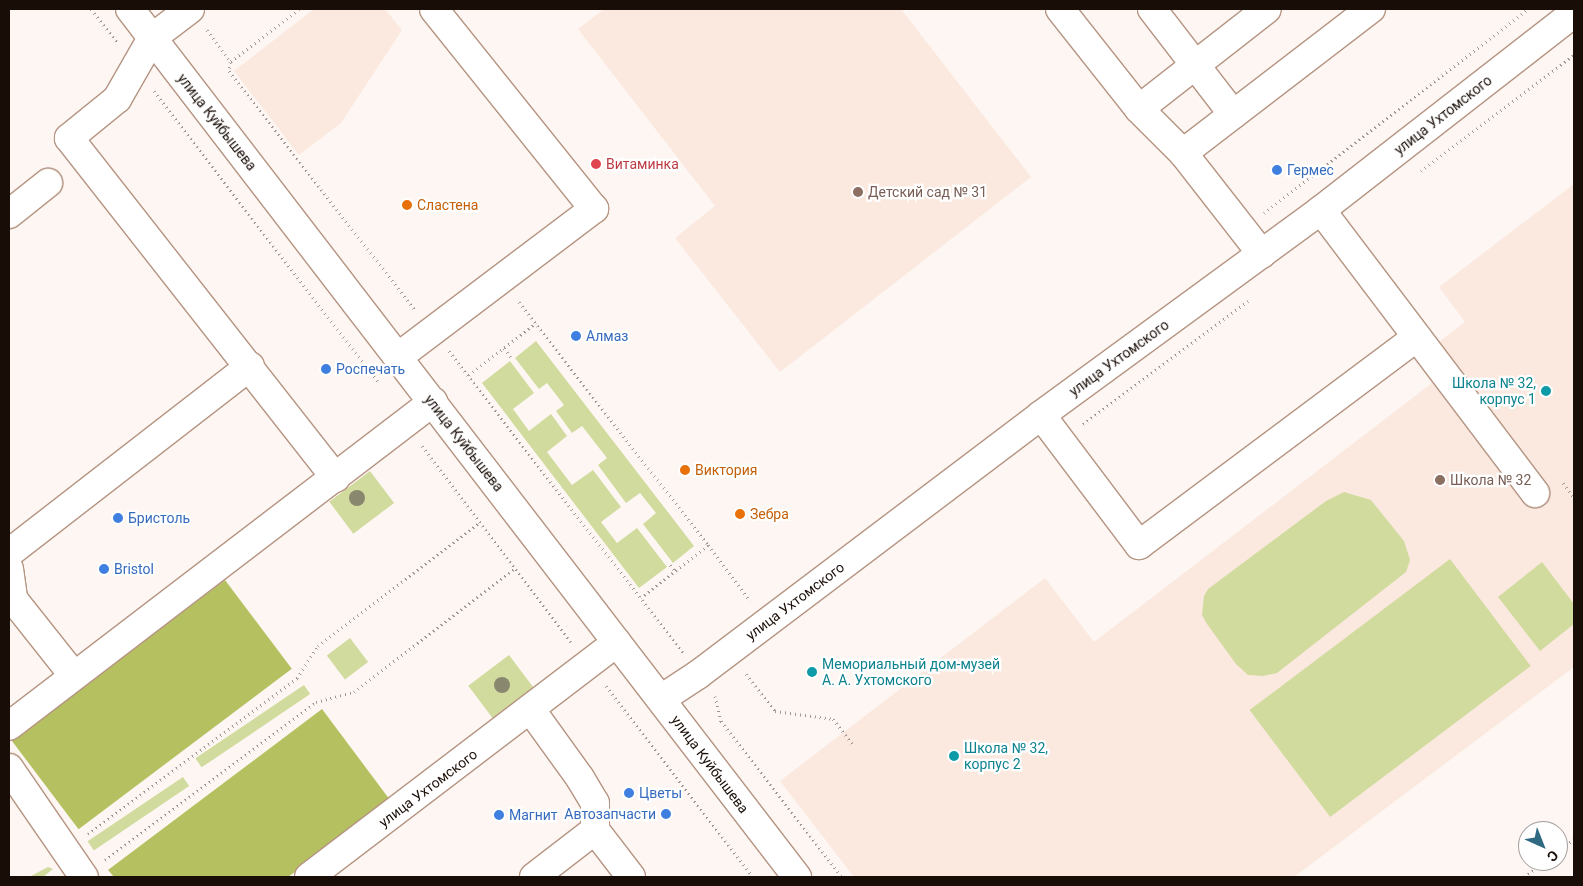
<!DOCTYPE html>
<meta charset="utf-8">
<style>
body{margin:0}
#map{position:relative;width:1583px;height:886px;overflow:hidden;background:#fdf6f2;font-family:Roboto,sans-serif}
div>[style]{position:absolute}
[style*='--x']{left:calc(var(--x)*1px);top:calc(var(--y)*1px);width:calc(var(--w)*1px);rotate:calc(var(--a)*1deg)}
.built>*{inset:0;background:#fbe9e0}
.green>*{inset:0;background:#d2db9e;transform-origin:0 0}
.forest>*{inset:0;background:#b5c160;transform-origin:0 0}
.path>*{height:3px;margin-top:-1.5px;transform-origin:0;background:repeating-linear-gradient(90deg,#a09792 0 1px,transparent 0 5px)}
.roads{filter:drop-shadow(1px 0 #b59482) drop-shadow(-1px 0 #b59482) drop-shadow(0 1px #b59482) drop-shadow(0 -1px #b59482)}
.minor>*{height:28px;margin:-14px;padding:0 14px;transform-origin:14px;border-radius:14px;background:#fff}
.trees>*{width:16px;height:16px;margin:-8px;border-radius:50%;background:#89886f}
.dots>*{width:14px;height:14px;translate:-50% -50%;box-sizing:border-box;border:2px solid #fff;border-radius:50%}
span{translate:-50% -50%;white-space:nowrap;text-align:center;line-height:1.15;-webkit-text-stroke:4.5px #fff;paint-order:stroke}
.street-label{font-size:14px;color:#190d07}
.health-label{font-size:14px;color:#be3a42}
.left{translate:0 -50%;text-align:left}
.shop-label{font-size:14px;color:#366cbe}
.right{translate:-100% -50%;text-align:right}
.education-label{font-size:14px;color:#785e54}
.food-label{font-size:14px;color:#c56008}
.culture-label{font-size:14px;color:#0d838f}
.frame{position:absolute;inset:0;border:10px solid #190d07;pointer-events:none}
.north{position:absolute;left:1518px;top:821px;width:50px;height:50px;box-sizing:border-box;background:#fff;border:1px solid #a39e9c;border-radius:50%;rotate:136deg;font-size:14px;font-weight:700;line-height:20px;text-align:center;color:#190d07}
.north::after{content:'';display:block;margin:auto;width:18px;height:22px;background:#2f6a82;clip-path:polygon(50% 0,100% 100%,50% 72%,0 100%)}
</style>
<div id="map">
<div class="built">
<i style="clip-path:polygon(314px 9px,385px 9px,402px 30px,341px 123px,299px 155px,234px 71px)"></i>
<i style="clip-path:polygon(604px 9px,901px 9px,1031px 177px,780px 372px,675px 238px,715px 206px,578px 29px)"></i>
<i style="clip-path:polygon(1574px 184px,1574px 667px,1294px 877px,854px 877px,780px 781px,1045px 578px,1094px 642px,1432px 383px,1415px 360px,1465px 322px,1439px 287px)"></i>
</div>
<div class="green">
<i style="clip-path:polygon(536px 341px,694px 546px,673px 563px,643px 524px,656px 513px,640px 493px,626px 503px,598px 465px,607px 458px,582px 426px,572px 433px,556px 411px,564px 405px,547px 383px,539px 389px,515px 358px)"></i>
<i style="clip-path:polygon(510px 361px,534px 393px,513px 409px,529px 431px,551px 414px,567px 436px,547px 452px,572px 485px,593px 470px,621px 507px,601px 522px,617px 543px,637px 528px,667px 567px,639px 588px,482px 383px)"></i>
<i style="left:370px;top:471px;width:40px;height:51px;rotate:53deg"></i>
<i style="clip-path:polygon(1344px 492px,1371px 500px,1404px 541px,1410px 560px,1406px 572px,1277px 673px,1263px 676px,1248px 675px,1236px 664px,1207px 624px,1202px 615px,1204px 596px,1208px 589px,1326px 501px)"></i>
<i style="left:1450px;top:559px;width:134px;height:251px;rotate:53deg"></i>
<i style="clip-path:polygon(1542px 562px,1574px 604px,1574px 624px,1540px 651px,1498px 597px)"></i>
<i style="left:350px;top:638px;width:30px;height:29px;rotate:53deg"></i>
<i style="left:509px;top:655px;width:45px;height:51px;rotate:53deg"></i>
<i style="left:304px;top:685px;width:11px;height:131px;rotate:56deg"></i>
<i style="left:183px;top:777px;width:11px;height:115px;rotate:56deg"></i>
<i style="clip-path:polygon(48px 867px,53px 869px,43px 877px,29px 877px)"></i>
</div>
<div class="forest">
<i style="left:225px;top:580px;width:111px;height:267px;rotate:53deg"></i>
<i style="clip-path:polygon(322px 709px,390px 800px,288px 877px,114px 877px,108px 870px)"></i>
</div>
<div class="path">
<i style="--x:91;--y:9;--w:42;--a:51.8"></i>
<i style="--x:299;--y:9;--w:87;--a:142.5"></i>
<i style="--x:230;--y:62;--w:9;--a:96"></i>
<i style="--x:229;--y:71;--w:303;--a:52.1"></i>
<i style="--x:207;--y:30;--w:39;--a:54"></i>
<i style="--x:154;--y:91;--w:369;--a:52.4"></i>
<i style="--x:1421;--y:171;--w:192;--a:-37.2"></i>
<i style="--x:1264;--y:213;--w:334;--a:-37.7"></i>
<i style="--x:519;--y:302;--w:308;--a:52.1"></i>
<i style="--x:708;--y:545;--w:85;--a:141.7"></i>
<i style="--x:504;--y:348;--w:14;--a:54"></i>
<i style="--x:449;--y:351;--w:382;--a:52.2"></i>
<i style="--x:469;--y:375;--w:85;--a:-37.8"></i>
<i style="--x:1083;--y:424;--w:206;--a:-36.7"></i>
<i style="--x:422;--y:446;--w:246;--a:52.8"></i>
<i style="--x:1563;--y:483;--w:19;--a:54"></i>
<i style="--x:708;--y:545;--w:70;--a:53.1"></i>
<i style="--x:670;--y:565;--w:8;--a:50"></i>
<i style="--x:746;--y:674;--w:47;--a:51.9"></i>
<i style="--x:775;--y:711;--w:59;--a:7.9"></i>
<i style="--x:833;--y:719;--w:31;--a:52"></i>
<i style="--x:606;--y:686;--w:241;--a:52.4"></i>
<i style="--x:715;--y:696;--w:26;--a:77"></i>
<i style="--x:721;--y:721;--w:197;--a:52.2"></i>
<i style="--x:88;--y:834;--w:261;--a:-36.7"></i>
<i style="--x:297;--y:678;--w:38;--a:-57"></i>
<i style="--x:318;--y:646;--w:204;--a:-37.4"></i>
<i style="--x:1558;--y:852;--w:21;--a:-39"></i>
<i style="--x:105;--y:860;--w:264;--a:-36.8"></i>
<i style="--x:316;--y:702;--w:39;--a:-15"></i>
<i style="--x:354;--y:692;--w:203;--a:-37.6"></i>
<i style="--x:1524;--y:877;--w:27;--a:-36"></i>
</div>
<div class="roads">
<div class="minor">
<i style="--x:130;--y:9;--w:1095;--a:52.46"></i>
<i style="--x:190;--y:9;--w:48;--a:142.7"></i>
<i style="--x:152;--y:38;--w:70;--a:119.8"></i>
<i style="--x:117;--y:99;--w:62;--a:140.9"></i>
<i style="--x:69;--y:138;--w:432;--a:51.9"></i>
<i style="--x:1060;--y:9;--w:127;--a:51.7"></i>
<i style="--x:1139;--y:109;--w:62;--a:45"></i>
<i style="--x:1183;--y:153;--w:128;--a:52"></i>
<i style="--x:1152;--y:9;--w:133;--a:52.4"></i>
<i style="--x:1139;--y:109;--w:162;--a:-38"></i>
<i style="--x:1183;--y:153;--w:237;--a:-37.5"></i>
<i style="--x:1321;--y:210;--w:355;--a:52.9"></i>
<i style="--x:9;--y:214;--w:50;--a:-38.5"></i>
<i style="--x:398;--y:357;--w:246;--a:-37.1"></i>
<i style="--x:594;--y:209;--w:256;--a:-128.7"></i>
<i style="--x:1041;--y:415;--w:163;--a:53"></i>
<i style="--x:1139;--y:545;--w:347;--a:-36.8"></i>
<i style="--x:9;--y:553;--w:305;--a:-37.8"></i>
<i style="--x:9;--y:569;--w:30;--a:82"></i>
<i style="--x:13;--y:599;--w:98;--a:51.6"></i>
<i style="--x:661;--y:699;--w:45;--a:-33.3"></i>
<i style="--x:699;--y:674;--w:429;--a:-37.1"></i>
<i style="--x:1041;--y:415;--w:347;--a:-36.2"></i>
<i style="--x:1321;--y:210;--w:321;--a:-37.9"></i>
<i style="--x:531;--y:710;--w:84;--a:54.2"></i>
<i style="--x:580;--y:778;--w:29;--a:59"></i>
<i style="--x:595;--y:803;--w:27;--a:90"></i>
<i style="--x:9;--y:726;--w:534;--a:-37.39"></i>
<i style="--x:9;--y:768;--w:132;--a:55.5"></i>
<i style="--x:309;--y:877;--w:387;--a:-37.3"></i>
<i style="--x:534;--y:877;--w:77;--a:-37.6"></i>
<i style="--x:595;--y:830;--w:59;--a:52.5"></i>
</div>
</div>
<div class="trees">
<i style="left:357px;top:498px"></i>
<i style="left:502px;top:685px"></i>
</div>
<div class="dots">
<i style="left:596px;top:164px;background:#e0444e"></i>
<i style="left:1277px;top:170px;background:#3f7fe0"></i>
<i style="left:858px;top:192px;background:#8d6e63"></i>
<i style="left:407px;top:205px;background:#e8710a"></i>
<i style="left:576px;top:336px;background:#3f7fe0"></i>
<i style="left:326px;top:369px;background:#3f7fe0"></i>
<i style="left:1546px;top:391px;background:#0f9aa8"></i>
<i style="left:685px;top:470px;background:#e8710a"></i>
<i style="left:1440px;top:480px;background:#8d6e63"></i>
<i style="left:740px;top:514px;background:#e8710a"></i>
<i style="left:118px;top:518px;background:#3f7fe0"></i>
<i style="left:104px;top:569px;background:#3f7fe0"></i>
<i style="left:812px;top:672px;background:#0f9aa8"></i>
<i style="left:954px;top:756px;background:#0f9aa8"></i>
<i style="left:629px;top:793px;background:#3f7fe0"></i>
<i style="left:666px;top:814px;background:#3f7fe0"></i>
<i style="left:499px;top:815px;background:#3f7fe0"></i>
</div>
<div class="street-label">
<span style="left:1443px;top:115px;rotate:-38deg">улица Ухтомского</span>
<span style="left:217px;top:122px;rotate:52deg">улица Куйбышева</span>
<span style="left:1119px;top:358px;rotate:-36deg">улица Ухтомского</span>
<span style="left:464px;top:443px;rotate:52deg">улица Куйбышева</span>
<span style="left:795px;top:601px;rotate:-37deg">улица Ухтомского</span>
<span style="left:710px;top:764px;rotate:53deg">улица Куйбышева</span>
<span style="left:428px;top:788px;rotate:-37deg">улица Ухтомского</span>
</div>
<div class="health-label">
<span class="left" style="left:606px;top:164px">Витаминка</span>
</div>
<div class="shop-label">
<span class="left" style="left:1287px;top:170px">Гермес</span>
<span class="left" style="left:586px;top:336px">Алмаз</span>
<span class="left" style="left:336px;top:369px">Роспечать</span>
<span class="left" style="left:128px;top:518px">Бристоль</span>
<span class="left" style="left:114px;top:569px">Bristol</span>
<span class="left" style="left:639px;top:793px">Цветы</span>
<span class="right" style="left:656px;top:814px">Автозапчасти</span>
<span class="left" style="left:509px;top:815px">Магнит</span>
</div>
<div class="education-label">
<span class="left" style="left:868px;top:192px">Детский сад № 31</span>
<span class="left" style="left:1450px;top:480px">Школа № 32</span>
</div>
<div class="food-label">
<span class="left" style="left:417px;top:205px">Сластена</span>
<span class="left" style="left:695px;top:470px">Виктория</span>
<span class="left" style="left:750px;top:514px">Зебра</span>
</div>
<div class="culture-label">
<span class="right" style="left:1536px;top:391px">Школа № 32,<br>корпус 1</span>
<span class="left" style="left:822px;top:672px">Мемориальный дом-музей<br>А. А. Ухтомского</span>
<span class="left" style="left:964px;top:756px">Школа № 32,<br>корпус 2</span>
</div>
<div class="frame"></div>
<div class="north">С</div>
</div>
